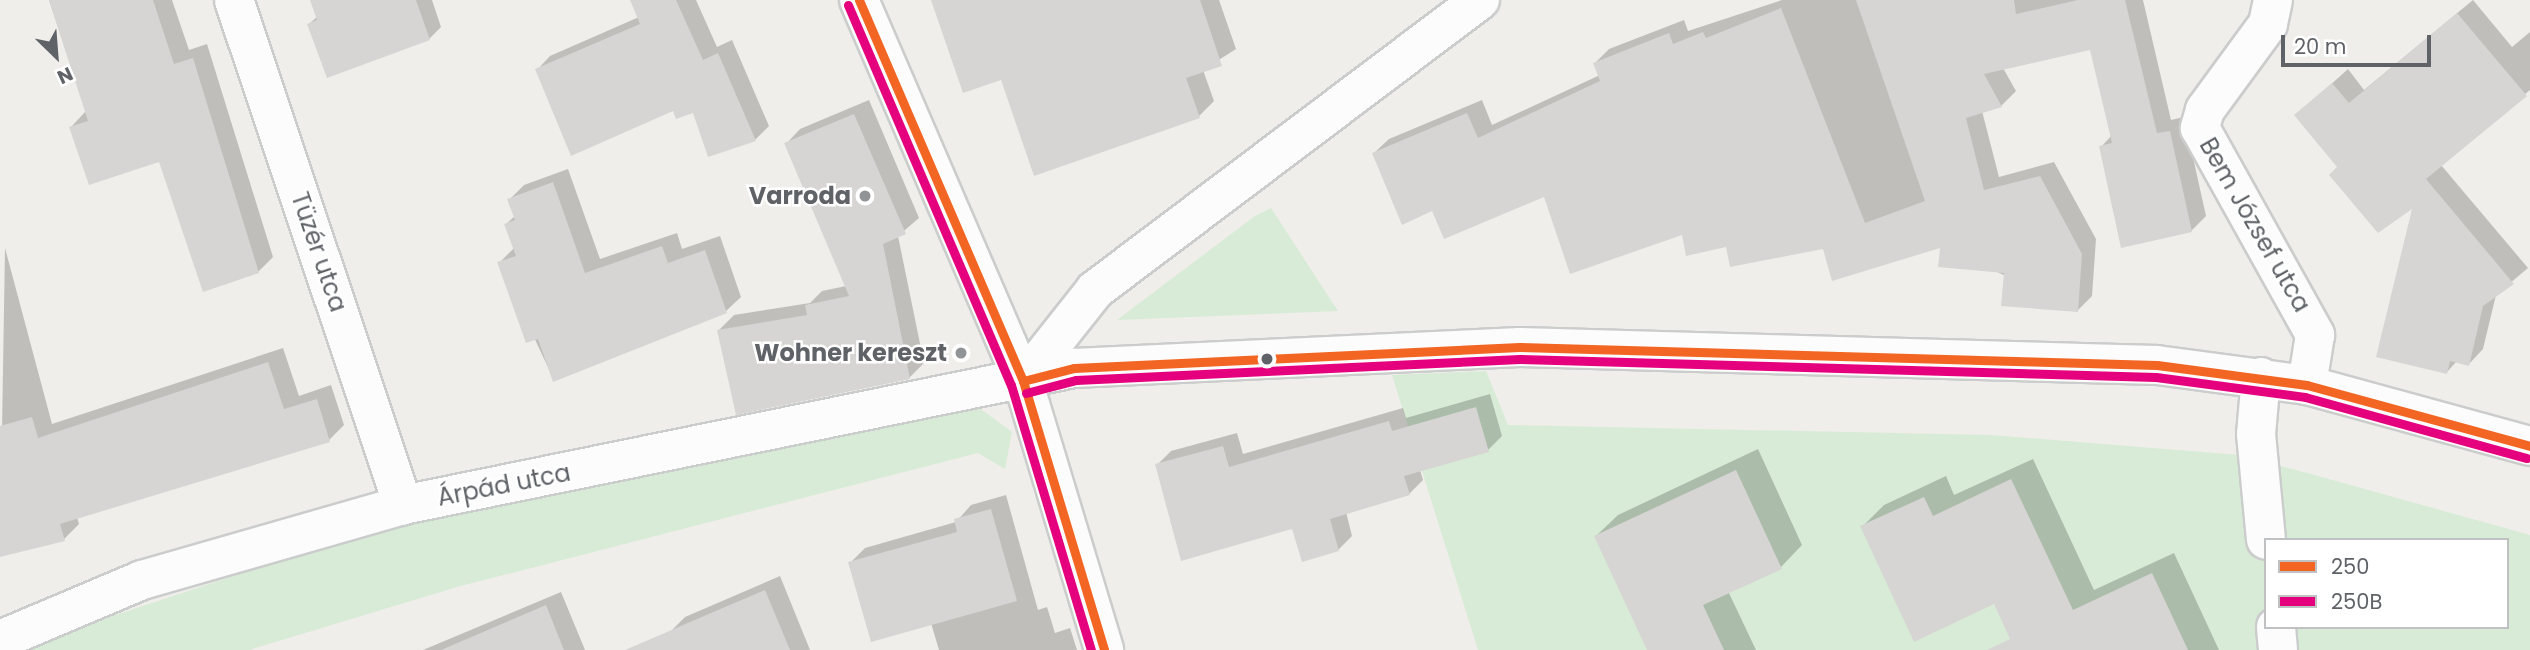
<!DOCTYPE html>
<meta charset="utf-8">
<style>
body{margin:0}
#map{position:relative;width:2530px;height:650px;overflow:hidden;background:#efeeea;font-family:Poppins,sans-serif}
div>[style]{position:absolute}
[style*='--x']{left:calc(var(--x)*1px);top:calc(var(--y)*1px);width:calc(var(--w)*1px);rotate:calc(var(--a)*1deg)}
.green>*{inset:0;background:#d8ebd6}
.shadow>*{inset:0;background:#0003}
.building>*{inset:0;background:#d6d5d3}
.roads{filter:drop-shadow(2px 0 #cbcccc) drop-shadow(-2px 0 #cbcccc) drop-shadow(0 2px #cbcccc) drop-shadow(0 -2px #cbcccc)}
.minor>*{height:38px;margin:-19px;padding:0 19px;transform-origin:19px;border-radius:19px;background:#fdfcfc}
.bus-1>*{height:9px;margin:-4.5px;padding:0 4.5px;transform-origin:4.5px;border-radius:4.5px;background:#f26522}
.bus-2>*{height:9px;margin:-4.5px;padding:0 4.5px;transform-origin:4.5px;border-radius:4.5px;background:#e5007d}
.dots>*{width:19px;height:19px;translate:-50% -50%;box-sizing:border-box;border:4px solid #fff;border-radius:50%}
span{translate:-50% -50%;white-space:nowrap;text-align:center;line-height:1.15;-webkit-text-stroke:5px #fff;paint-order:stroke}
.poi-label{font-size:24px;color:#5f6368;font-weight:700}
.right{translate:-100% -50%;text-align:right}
.street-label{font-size:24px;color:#5f6368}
.legend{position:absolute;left:2264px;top:538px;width:245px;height:91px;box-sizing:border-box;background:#fff;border:2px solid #bfc1c3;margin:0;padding:9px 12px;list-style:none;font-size:21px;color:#5f6368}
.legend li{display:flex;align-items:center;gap:14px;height:35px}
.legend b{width:35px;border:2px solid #bfc1c3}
.north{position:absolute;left:21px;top:21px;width:70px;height:70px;-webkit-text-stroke:5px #fff;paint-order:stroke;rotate:155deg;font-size:19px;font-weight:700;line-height:28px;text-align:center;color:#5f6368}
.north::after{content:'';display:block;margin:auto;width:24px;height:32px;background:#5f6368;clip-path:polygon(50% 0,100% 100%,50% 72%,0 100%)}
.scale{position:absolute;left:2281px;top:35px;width:150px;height:32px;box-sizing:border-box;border:4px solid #5f6368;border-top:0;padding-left:9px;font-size:21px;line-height:24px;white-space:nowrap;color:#5f6368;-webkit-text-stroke:5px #fff;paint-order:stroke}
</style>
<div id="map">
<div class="green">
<i style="clip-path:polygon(1271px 208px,1338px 311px,1117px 320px,1255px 216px)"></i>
<i style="clip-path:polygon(evenodd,1486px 371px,1508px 425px,1990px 435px,2239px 455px,2311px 474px,2530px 535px,2530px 650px,1478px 650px,1392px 375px,1486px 371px,2266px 540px,2507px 540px,2507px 627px,2266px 627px,2266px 540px)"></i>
<i style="clip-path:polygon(974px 404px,1012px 432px,1005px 469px,978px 453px,457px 587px,249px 650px,10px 650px,408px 518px)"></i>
</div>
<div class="shadow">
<i style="clip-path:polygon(49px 0,172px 0,189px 50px,207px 44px,273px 257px,258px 272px,160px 159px,71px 127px,86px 111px)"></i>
<i style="clip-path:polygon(312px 0,432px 0,441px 27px,429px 39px,309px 24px,318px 16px)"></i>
<i style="clip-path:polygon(632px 0,696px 0,717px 47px,732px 40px,769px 126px,756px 139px,710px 155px,694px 110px,537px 70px,550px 56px,639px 17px)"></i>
<i style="clip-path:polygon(935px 0,1219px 0,1236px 49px,1203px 70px,1214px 101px,1199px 116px,1002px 78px)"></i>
<i style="clip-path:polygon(1782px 0,2143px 0,2171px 120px,2184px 117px,2206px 216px,2191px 231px,2101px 147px,2112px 135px,2091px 48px,2003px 68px,2016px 91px,2001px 106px,1982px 111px,1999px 177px,2054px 162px,2096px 239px,2092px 296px,2078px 310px,1942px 246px,1824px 247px,1683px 233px,1545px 194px,1433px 209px,1374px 153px,1389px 139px,1482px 100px,1492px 125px,1600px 75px,1595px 63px,1609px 49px,1684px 20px,1688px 31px)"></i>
<i style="clip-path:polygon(2473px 0,2512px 47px,2530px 32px,2530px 90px,2441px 165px,2528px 268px,2496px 295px,2483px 349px,2469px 364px,2457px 361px,2447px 372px,2415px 205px,2339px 167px,2296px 116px,2348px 69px,2364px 90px)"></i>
<i style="clip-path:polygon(869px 100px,919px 218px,898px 236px,924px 363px,909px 378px,719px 330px,734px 315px,810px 303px,822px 291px,846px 286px,786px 144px,800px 129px)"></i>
<i style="clip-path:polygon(568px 169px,600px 259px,677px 233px,682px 249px,720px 236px,741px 297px,726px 311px,554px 380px,499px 263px,515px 247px,506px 224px,515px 216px,509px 200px,524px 185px)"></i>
<i style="clip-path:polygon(5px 248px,52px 424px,283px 348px,299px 396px,331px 385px,344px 425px,329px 440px,77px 517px,79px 524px,64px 539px,0 551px)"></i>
<i style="clip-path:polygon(1490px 394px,1502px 436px,1488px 450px,1420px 470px,1423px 480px,1409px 494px,1346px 512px,1352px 536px,1338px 550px,1157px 465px,1171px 451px,1237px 433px,1243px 454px,1403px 408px,1406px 418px)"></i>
<i style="clip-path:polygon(1758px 449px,1802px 545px,1781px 567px,1728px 591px,1756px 650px,1649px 650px,1596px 536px,1618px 515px)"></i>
<i style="clip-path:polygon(2033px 459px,2094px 590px,2174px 553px,2219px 650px,2017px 650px,1995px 602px,1862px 527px,1884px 505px,1946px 476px,1954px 495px)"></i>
<i style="clip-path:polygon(1006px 495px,1038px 610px,1047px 607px,1055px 633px,1070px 628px,1077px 650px,939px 650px,931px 623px,850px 563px,865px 548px,956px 522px,971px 505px)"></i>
<i style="clip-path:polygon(780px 576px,810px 650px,665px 650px,670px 632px,685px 617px)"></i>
<i style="clip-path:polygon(561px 592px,585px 650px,423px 650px)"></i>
</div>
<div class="building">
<i style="clip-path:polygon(49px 0,153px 0,174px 64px,193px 58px,259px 273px,203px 292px,159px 162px,89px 185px,69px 127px,88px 121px)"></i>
<i style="clip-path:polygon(310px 0,416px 0,430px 40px,327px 78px,307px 24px,317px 20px)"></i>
<i style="clip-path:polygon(630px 0,676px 0,703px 60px,718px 53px,756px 141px,708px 157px,693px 113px,676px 119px,673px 111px,571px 156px,535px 69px,640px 24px)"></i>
<i style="clip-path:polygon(931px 0,1200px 0,1222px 66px,1186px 78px,1200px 118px,1034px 176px,1001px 80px,963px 93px)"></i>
<i style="clip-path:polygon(1856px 0,2014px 0,2016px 14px,2078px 0,2125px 0,2157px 133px,2170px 131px,2192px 232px,2121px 248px,2099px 146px,2112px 143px,2090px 50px,1984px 74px,2002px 107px,1966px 118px,1984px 190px,2040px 176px,2082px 254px,2078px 312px,2001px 306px,2004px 273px,1938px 267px,1940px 248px,1832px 281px,1823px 249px,1730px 267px,1726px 247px,1686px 256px,1682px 235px,1570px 274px,1544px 197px,1444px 239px,1432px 211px,1402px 225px,1372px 153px,1467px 113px,1478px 138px,1600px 81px,1593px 63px,1669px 33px,1673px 44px,1703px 32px,1706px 38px,1781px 8px,1865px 223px,1925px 201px)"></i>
<i style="clip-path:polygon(2457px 13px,2527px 96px,2426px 179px,2514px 284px,2483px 306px,2469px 366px,2450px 361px,2447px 374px,2376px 357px,2412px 209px,2378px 233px,2329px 175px,2337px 167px,2294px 115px,2332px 83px,2349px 103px)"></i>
<i style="clip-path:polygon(854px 114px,906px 234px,883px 244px,910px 379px,736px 415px,717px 330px,807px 315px,805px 305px,849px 296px,784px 143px)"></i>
<i style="clip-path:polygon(553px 182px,585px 273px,662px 246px,668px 263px,705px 250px,727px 313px,553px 382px,538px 339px,526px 343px,497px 262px,516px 256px,504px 224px,515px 220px,507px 199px)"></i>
<i style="clip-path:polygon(268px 362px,284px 409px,317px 399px,330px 442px,60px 524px,65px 541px,0 557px,0 426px,32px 417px,38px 438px)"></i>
<i style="clip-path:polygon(1476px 407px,1489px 452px,1404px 476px,1410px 495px,1330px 519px,1339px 551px,1302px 562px,1292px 529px,1181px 561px,1155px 464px,1223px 446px,1229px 467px,1389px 421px,1392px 431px)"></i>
<i style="clip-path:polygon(1736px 470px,1782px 569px,1703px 605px,1724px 650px,1647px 650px,1594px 536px)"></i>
<i style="clip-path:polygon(2011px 479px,2073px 610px,2152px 573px,2188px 650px,1987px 650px,2010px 639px,1994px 604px,1914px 642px,1860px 526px,1924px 497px,1933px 516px)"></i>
<i style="clip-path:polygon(991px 509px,1017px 601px,871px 642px,848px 562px,957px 532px,954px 519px)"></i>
<i style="clip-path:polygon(765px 590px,790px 650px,625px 650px,718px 610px)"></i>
<i style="clip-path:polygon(546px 605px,564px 650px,441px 650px)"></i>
</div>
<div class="roads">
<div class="minor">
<i style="--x:234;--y:0;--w:533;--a:71.5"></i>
<i style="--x:859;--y:0;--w:415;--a:66.7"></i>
<i style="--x:1023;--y:381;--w:281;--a:73.2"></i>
<i style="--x:2273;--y:0;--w:25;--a:102"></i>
<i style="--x:2268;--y:24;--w:107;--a:126.2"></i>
<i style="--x:2205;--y:110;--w:19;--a:106"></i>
<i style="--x:2200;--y:128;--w:237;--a:60.9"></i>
<i style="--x:2315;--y:335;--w:51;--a:99.1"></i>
<i style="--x:2261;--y:377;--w:57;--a:95"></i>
<i style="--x:2256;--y:434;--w:106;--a:84.6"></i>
<i style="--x:1023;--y:381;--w:116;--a:-51.6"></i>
<i style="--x:1095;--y:290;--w:482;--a:-37"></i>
<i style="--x:2276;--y:627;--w:23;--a:85"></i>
<i style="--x:0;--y:640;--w:154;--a:-22.9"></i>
<i style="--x:142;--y:580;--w:272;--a:-16"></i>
<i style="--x:403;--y:505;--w:685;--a:-11.54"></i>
<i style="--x:1074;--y:368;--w:446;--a:-2.7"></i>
<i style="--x:1520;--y:347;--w:637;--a:1.62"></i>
<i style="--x:2157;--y:365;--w:151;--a:7.6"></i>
<i style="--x:2307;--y:385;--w:231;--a:15.3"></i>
</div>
</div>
<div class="bus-1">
<i style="--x:859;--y:0;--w:415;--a:66.7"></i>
<i style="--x:1023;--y:381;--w:281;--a:73.2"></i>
<i style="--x:1023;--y:381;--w:53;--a:-14.3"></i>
<i style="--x:1074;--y:368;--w:446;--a:-2.7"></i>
<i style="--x:1520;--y:347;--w:637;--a:1.62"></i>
<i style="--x:2157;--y:365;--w:151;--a:7.6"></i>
<i style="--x:2307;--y:385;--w:231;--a:15.3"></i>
</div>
<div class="bus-2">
<i style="--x:848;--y:5;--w:413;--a:66.8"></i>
<i style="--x:1011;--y:385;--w:277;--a:73.2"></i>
<i style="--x:1026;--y:393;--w:52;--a:-14.6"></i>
<i style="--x:1076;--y:380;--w:444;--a:-2.7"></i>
<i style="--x:1520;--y:359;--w:636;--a:1.62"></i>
<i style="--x:2156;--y:377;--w:150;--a:7.6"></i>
<i style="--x:2305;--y:397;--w:230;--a:15.4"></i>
</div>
<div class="dots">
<i style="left:865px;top:196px;background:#919496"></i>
<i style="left:961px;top:353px;background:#919496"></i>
<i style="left:1267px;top:359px;background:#5f6368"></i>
</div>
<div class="poi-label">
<span class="right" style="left:851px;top:196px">Varroda</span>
<span class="right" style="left:947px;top:353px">Wohner kereszt</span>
</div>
<div class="street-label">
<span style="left:2255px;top:225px;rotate:60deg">Bem József utca</span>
<span style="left:319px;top:252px;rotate:71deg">Tüzér utca</span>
<span style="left:504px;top:485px;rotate:-11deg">Árpád utca</span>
</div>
<ul class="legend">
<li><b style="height:9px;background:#f26522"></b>250</li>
<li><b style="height:9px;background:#e5007d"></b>250B</li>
</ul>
<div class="north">N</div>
<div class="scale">20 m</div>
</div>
